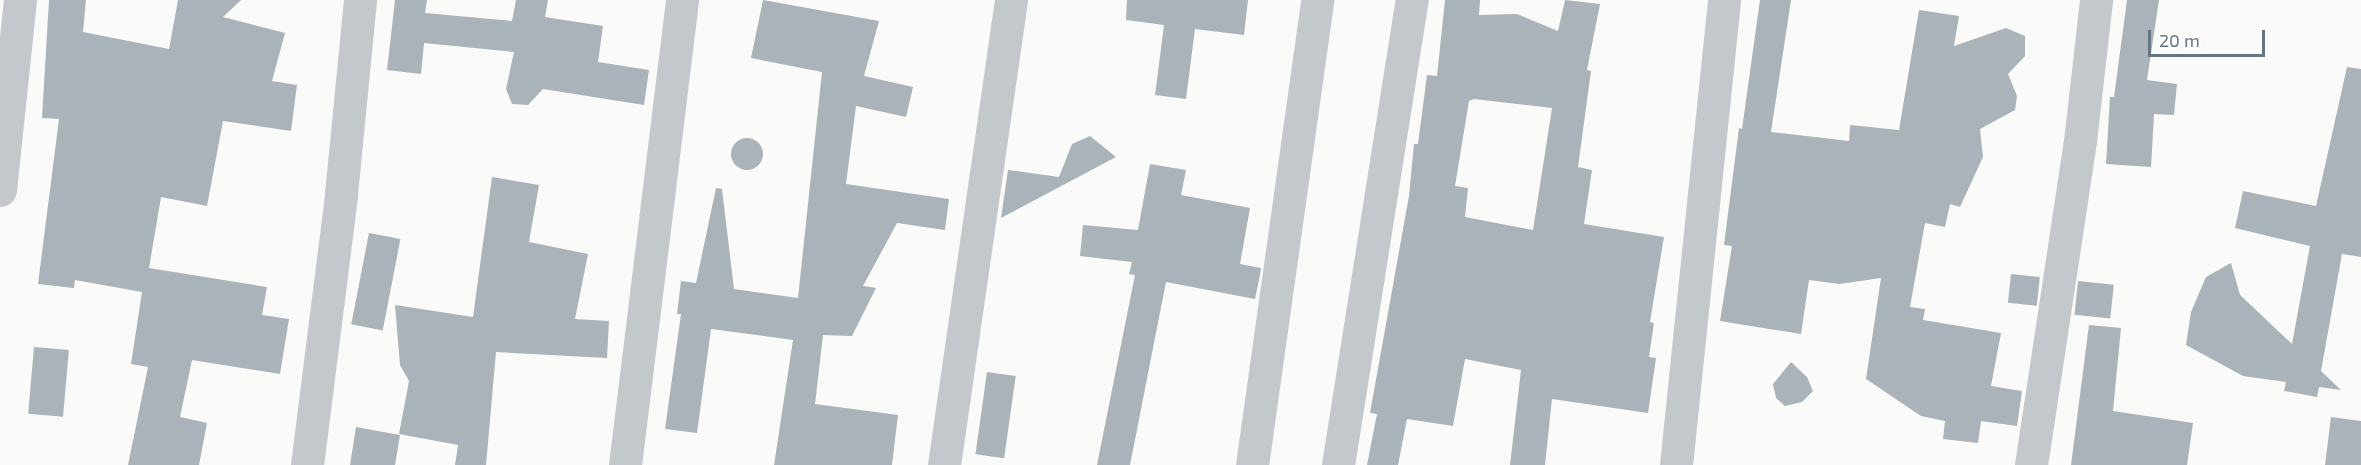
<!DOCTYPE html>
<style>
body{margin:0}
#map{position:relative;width:2361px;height:465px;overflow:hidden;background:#fafaf8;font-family:"Exo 2",sans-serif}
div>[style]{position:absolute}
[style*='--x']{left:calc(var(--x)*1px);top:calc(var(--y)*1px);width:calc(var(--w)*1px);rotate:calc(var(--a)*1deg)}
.building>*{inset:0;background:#aab3b9;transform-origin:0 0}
.round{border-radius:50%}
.minor>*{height:33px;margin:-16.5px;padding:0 16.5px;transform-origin:16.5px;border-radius:16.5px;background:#c3c8cc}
span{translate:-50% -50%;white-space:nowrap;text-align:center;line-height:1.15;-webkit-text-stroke:6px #fff;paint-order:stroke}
.scale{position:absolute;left:2148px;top:30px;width:117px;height:27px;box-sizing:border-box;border:3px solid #657683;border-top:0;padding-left:8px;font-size:18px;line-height:21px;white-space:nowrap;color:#657683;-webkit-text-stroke:4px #fff;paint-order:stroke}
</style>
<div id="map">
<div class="building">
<i style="clip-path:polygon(49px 0,86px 0,83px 32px,169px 49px,178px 0,241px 0,223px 17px,285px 33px,272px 81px,297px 85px,291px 131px,223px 121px,207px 206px,161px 197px,149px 268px,267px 287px,262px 315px,289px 319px,280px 374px,192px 360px,180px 417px,207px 423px,199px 465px,128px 465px,148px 367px,131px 364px,142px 292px,75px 280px,74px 288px,38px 284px,59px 119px,42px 118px)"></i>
<i style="clip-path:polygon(395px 0,427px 0,425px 13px,512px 21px,516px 0,548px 0,545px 17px,603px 26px,598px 62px,649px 70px,644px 105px,543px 89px,528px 105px,512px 104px,506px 89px,514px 52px,424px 43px,421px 74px,387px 70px)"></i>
<i style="clip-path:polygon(763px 0,879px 21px,864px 76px,913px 87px,906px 117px,856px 106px,846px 184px,949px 199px,945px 230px,897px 223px,863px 286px,876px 288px,852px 336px,823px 335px,815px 404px,898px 415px,892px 465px,774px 465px,793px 340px,711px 329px,697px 433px,665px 429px,681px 314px,677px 314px,681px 281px,696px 283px,716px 188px,722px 189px,734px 289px,798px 298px,822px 72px,751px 58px)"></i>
<i style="clip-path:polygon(1127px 0,1248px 0,1244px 35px,1195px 29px,1186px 99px,1155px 95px,1164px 25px,1126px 20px)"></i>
<i style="clip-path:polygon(evenodd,1445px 0,1480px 0,1479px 15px,1517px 14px,1558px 31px,1565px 0,1600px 4px,1587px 70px,1591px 71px,1578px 167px,1592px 170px,1584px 224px,1664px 237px,1650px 322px,1654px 323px,1649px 357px,1656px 358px,1648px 413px,1552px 399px,1545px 465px,1510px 465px,1521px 370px,1465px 359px,1453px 426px,1407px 419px,1398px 465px,1367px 465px,1377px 414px,1370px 413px,1409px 196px,1414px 144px,1418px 144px,1427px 75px,1437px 76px,1445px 0,1474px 99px,1552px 108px,1533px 230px,1465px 217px,1468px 188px,1455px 186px,1469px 101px,1474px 99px)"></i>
<i style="clip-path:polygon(1760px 0,1791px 0,1771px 132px,1849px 141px,1850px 125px,1899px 130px,1919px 10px,1959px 16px,1954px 46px,2006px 28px,2025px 36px,2025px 56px,2008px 74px,2017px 96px,2015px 110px,1980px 129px,1983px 157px,1960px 207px,1950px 204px,1945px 227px,1925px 223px,1910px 307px,1925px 309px,1923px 320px,2001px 333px,1991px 386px,2022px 391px,2017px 426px,1981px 421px,1978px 443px,1943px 439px,1945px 421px,1921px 416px,1866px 379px,1881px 278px,1840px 284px,1809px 280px,1801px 334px,1720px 321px,1732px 246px,1724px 245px,1739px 128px,1742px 129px)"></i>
<i style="clip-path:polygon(2127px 0,2159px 0,2147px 80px,2177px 84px,2174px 115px,2154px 114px,2151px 167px,2106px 164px,2110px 97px,2114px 97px)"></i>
<i style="clip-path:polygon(2347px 67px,2361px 69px,2361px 257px,2342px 254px,2321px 371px,2341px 390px,2319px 387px,2317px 397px,2284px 391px,2286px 382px,2243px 376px,2186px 345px,2191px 312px,2206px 277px,2231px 263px,2240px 295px,2292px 344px,2310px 246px,2235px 228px,2243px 191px,2316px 206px)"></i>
<i style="clip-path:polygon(1090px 136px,1116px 157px,1001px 218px,1008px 170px,1059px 177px,1072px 144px)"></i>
<i class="round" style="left:731px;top:138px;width:32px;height:32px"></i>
<i style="clip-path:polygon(1150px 164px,1186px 170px,1181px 195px,1250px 208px,1240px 264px,1261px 268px,1260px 275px,1255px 299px,1166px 282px,1130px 465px,1097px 465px,1135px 275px,1129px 274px,1132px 262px,1080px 256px,1083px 225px,1138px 230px)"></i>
<i style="clip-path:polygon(492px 177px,539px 185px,529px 242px,588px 254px,575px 319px,609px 321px,607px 358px,496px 352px,486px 465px,455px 465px,458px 445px,399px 434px,409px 381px,400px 365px,395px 305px,473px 317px)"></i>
<i style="left:369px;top:233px;width:32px;height:93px;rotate:11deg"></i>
<i style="left:2011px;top:274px;width:29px;height:29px;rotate:6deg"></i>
<i style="left:2078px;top:281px;width:36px;height:34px;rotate:6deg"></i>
<i style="clip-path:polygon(2089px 325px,2121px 328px,2113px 411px,2193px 423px,2187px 465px,2071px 465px)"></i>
<i style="left:34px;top:347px;width:35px;height:67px;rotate:5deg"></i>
<i style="clip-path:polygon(1791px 362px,1807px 377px,1813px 391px,1802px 402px,1785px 406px,1776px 398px,1773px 384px)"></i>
<i style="left:987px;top:372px;width:29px;height:83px;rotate:8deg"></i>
<i style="clip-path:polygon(2331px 417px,2361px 421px,2361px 465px,2325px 465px)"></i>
<i style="clip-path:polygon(356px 427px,400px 435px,395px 465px,350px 465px)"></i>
</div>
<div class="minor">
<i style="--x:0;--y:190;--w:191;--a:-84"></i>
<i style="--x:307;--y:465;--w:273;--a:-82.8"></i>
<i style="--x:341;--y:194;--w:195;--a:-84.4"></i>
<i style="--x:625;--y:465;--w:468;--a:-83"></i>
<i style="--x:944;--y:465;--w:470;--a:-81.8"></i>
<i style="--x:1252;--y:465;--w:470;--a:-82"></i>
<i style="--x:1338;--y:465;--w:471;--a:-81"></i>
<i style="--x:1676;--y:465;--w:467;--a:-84.1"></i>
<i style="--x:2031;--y:465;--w:328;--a:-81.4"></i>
<i style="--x:2080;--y:141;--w:142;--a:-83.5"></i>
</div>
<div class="scale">20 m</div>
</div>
